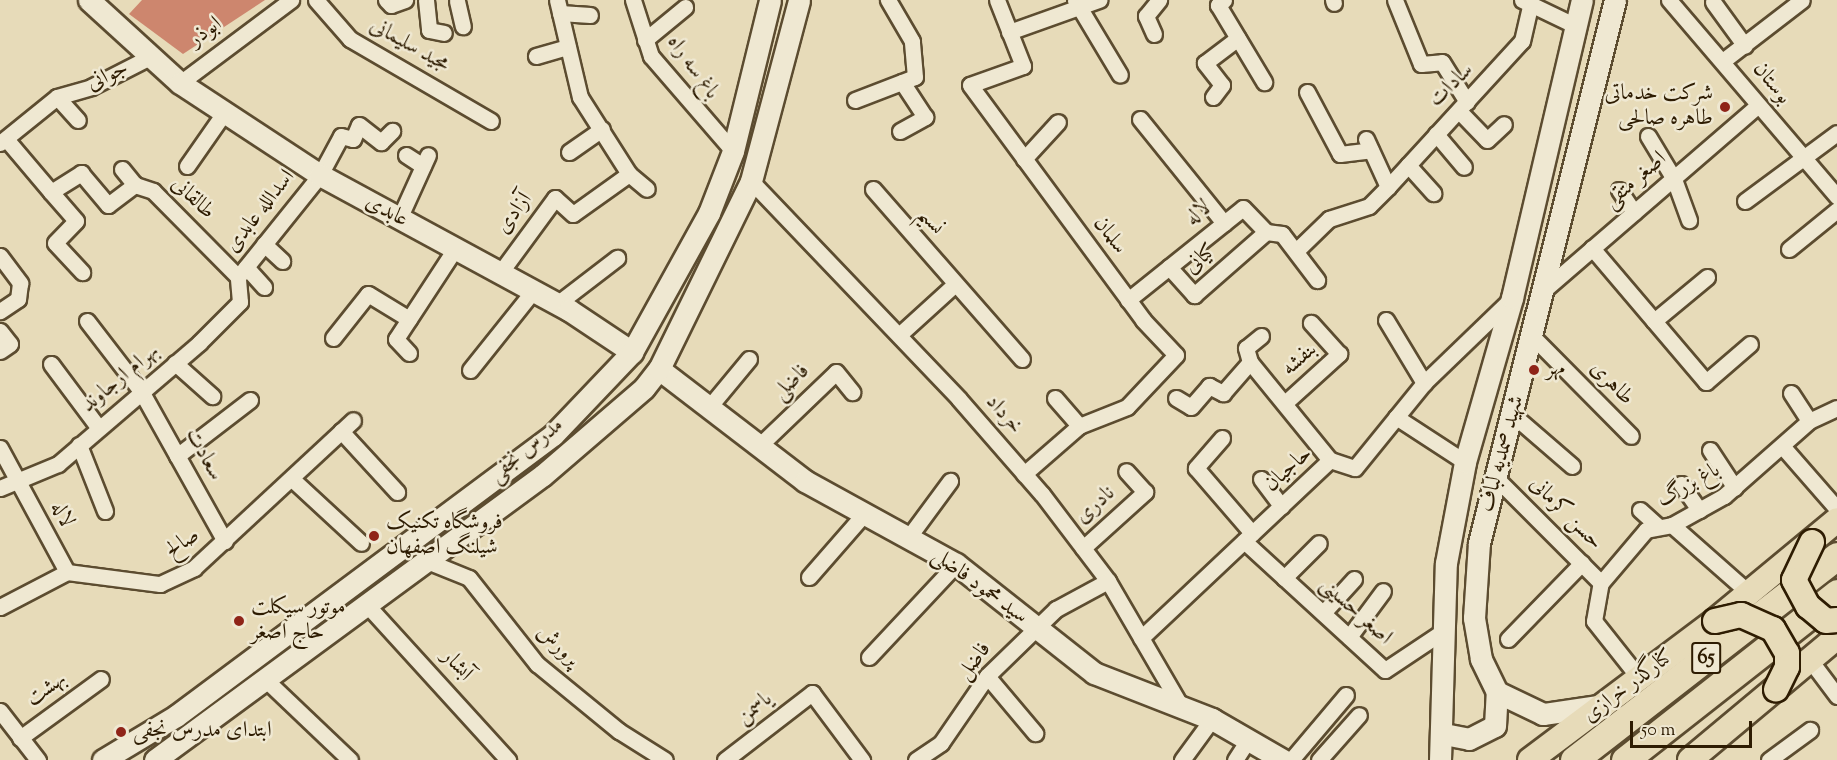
<!DOCTYPE html>
<meta charset="utf-8">
<style>
body{margin:0}
#map{position:relative;width:1837px;height:760px;overflow:hidden;background:#e7dbb9;font-family:"Sorts Mill Goudy",Amiri,serif}
div>[style]{position:absolute}
[style*='--x']{left:calc(var(--x)*1px);top:calc(var(--y)*1px);width:calc(var(--w)*1px);rotate:calc(var(--a)*1deg)}
.building>*{inset:0;background:#cd866e}
.roads{filter:drop-shadow(2px 0 #5c4c30) drop-shadow(-2px 0 #5c4c30) drop-shadow(0 2px #5c4c30) drop-shadow(0 -2px #5c4c30)}
.street>*{height:15px;margin:-7.5px;padding:0 7.5px;transform-origin:7.5px;border-radius:7.5px;background:#efe8d2}
.secondary>*{height:21px;margin:-10.5px;padding:0 10.5px;transform-origin:10.5px;border-radius:10.5px;background:#efe8d2}
.primary>*{height:24px;margin:-12px;padding:0 12px;transform-origin:12px;border-radius:12px;background:#e7dbb9}
.highway>*{height:27px;margin:-13.5px;padding:0 13.5px;transform-origin:13.5px;border-radius:13.5px;background:#e7dbb9}
.bridges{filter:drop-shadow(2px 0 #2e1c02) drop-shadow(-2px 0 #2e1c02) drop-shadow(0 2px #2e1c02) drop-shadow(0 -2px #2e1c02)}
.primary-bridge>*{height:24px;margin:-12px;padding:0 12px;transform-origin:12px;border-radius:12px;background:#e7dbb9}
.dots>*{width:16px;height:16px;translate:-50% -50%;box-sizing:border-box;border:3px solid #efe8d2;border-radius:50%}
span{translate:-50% -50%;white-space:nowrap;text-align:center;line-height:1.15;-webkit-text-stroke:5px #efe8d2;paint-order:stroke}
.shield-label span{padding:2px 4px;background:#efe8d2;border:2px solid;border-radius:4px;-webkit-text-stroke-width:0}
.shield-label{font-size:21px;color:#2e1c02;font-weight:700}
.street-label{font-size:22px;color:#2e1c02}
.poi-label{font-size:22px;color:#2e1c02}
.right{translate:-100% -50%;text-align:right}
.left{translate:0 -50%;text-align:left}
.scale{position:absolute;left:1630px;top:721px;width:122px;height:27px;box-sizing:border-box;border:3px solid #2e1c02;border-top:0;padding-left:8px;font-size:18px;line-height:21px;white-space:nowrap;color:#2e1c02;-webkit-text-stroke:4px #efe8d2;paint-order:stroke}
</style>
<div id="map">
<div class="building">
<i style="clip-path:polygon(142px 0,265px 0,183px 54px,129px 14px)"></i>
</div>
<div class="roads">
<div class="street">
<i style="--x:316;--y:0;--w:52;--a:48.9"></i>
<i style="--x:350;--y:39;--w:163;--a:30.2"></i>
<i style="--x:386;--y:0;--w:7;--a:45"></i>
<i style="--x:391;--y:5;--w:15;--a:-20"></i>
<i style="--x:426;--y:0;--w:30;--a:84"></i>
<i style="--x:429;--y:30;--w:15;--a:11"></i>
<i style="--x:557;--y:0;--w:100;--a:76.7"></i>
<i style="--x:580;--y:97;--w:91;--a:57.5"></i>
<i style="--x:629;--y:174;--w:23;--a:40"></i>
<i style="--x:633;--y:0;--w:59;--a:72.2"></i>
<i style="--x:651;--y:56;--w:125;--a:49.2"></i>
<i style="--x:997;--y:0;--w:71;--a:68.5"></i>
<i style="--x:1023;--y:66;--w:56;--a:160.3"></i>
<i style="--x:970;--y:85;--w:292;--a:53.6"></i>
<i style="--x:1143;--y:320;--w:48;--a:46.7"></i>
<i style="--x:1176;--y:355;--w:71;--a:133.3"></i>
<i style="--x:1127;--y:407;--w:52;--a:158.4"></i>
<i style="--x:1079;--y:426;--w:73;--a:138.9"></i>
<i style="--x:1075;--y:0;--w:87;--a:59"></i>
<i style="--x:1224;--y:0;--w:8;--a:140"></i>
<i style="--x:1218;--y:5;--w:90;--a:59.1"></i>
<i style="--x:1333;--y:0;--w:3;--a:72"></i>
<i style="--x:1395;--y:0;--w:69;--a:67.9"></i>
<i style="--x:1421;--y:64;--w:21;--a:-5"></i>
<i style="--x:1442;--y:62;--w:47;--a:58"></i>
<i style="--x:1522;--y:0;--w:60;--a:25.7"></i>
<i style="--x:1669;--y:0;--w:259;--a:49.5"></i>
<i style="--x:457;--y:1;--w:26;--a:77"></i>
<i style="--x:1713;--y:2;--w:54;--a:54"></i>
<i style="--x:560;--y:13;--w:30;--a:4"></i>
<i style="--x:1009;--y:32;--w:96;--a:-19.6"></i>
<i style="--x:1154;--y:34;--w:20;--a:-114"></i>
<i style="--x:1146;--y:16;--w:21;--a:-51"></i>
<i style="--x:645;--y:40;--w:52;--a:-39.5"></i>
<i style="--x:536;--y:56;--w:33;--a:-16"></i>
<i style="--x:1724;--y:60;--w:98;--a:-37.6"></i>
<i style="--x:180;--y:83;--w:139;--a:-36.8"></i>
<i style="--x:1307;--y:92;--w:70;--a:62"></i>
<i style="--x:1340;--y:154;--w:31;--a:-7"></i>
<i style="--x:57;--y:97;--w:31;--a:48"></i>
<i style="--x:1213;--y:97;--w:15;--a:-53"></i>
<i style="--x:1222;--y:85;--w:28;--a:-128"></i>
<i style="--x:1205;--y:63;--w:41;--a:-37.1"></i>
<i style="--x:855;--y:100;--w:64;--a:-21"></i>
<i style="--x:915;--y:77;--w:36;--a:-95"></i>
<i style="--x:912;--y:41;--w:48;--a:-120.3"></i>
<i style="--x:1459;--y:111;--w:40;--a:46"></i>
<i style="--x:1487;--y:140;--w:23;--a:-43"></i>
<i style="--x:1140;--y:119;--w:134;--a:51.1"></i>
<i style="--x:900;--y:131;--w:29;--a:-29"></i>
<i style="--x:925;--y:117;--w:42;--a:-123.3"></i>
<i style="--x:1436;--y:134;--w:43;--a:49.7"></i>
<i style="--x:1648;--y:136;--w:50;--a:58.8"></i>
<i style="--x:1674;--y:179;--w:44;--a:69.9"></i>
<i style="--x:1366;--y:139;--w:53;--a:65.4"></i>
<i style="--x:7;--y:140;--w:68;--a:49.8"></i>
<i style="--x:51;--y:192;--w:36;--a:-32"></i>
<i style="--x:81;--y:173;--w:42;--a:49.8"></i>
<i style="--x:108;--y:205;--w:34;--a:-37"></i>
<i style="--x:135;--y:185;--w:19;--a:18"></i>
<i style="--x:153;--y:191;--w:121;--a:45.3"></i>
<i style="--x:0;--y:143;--w:73;--a:-38.9"></i>
<i style="--x:57;--y:97;--w:35;--a:-16"></i>
<i style="--x:91;--y:87;--w:66;--a:-27"></i>
<i style="--x:569;--y:152;--w:40;--a:-34.9"></i>
<i style="--x:406;--y:155;--w:20;--a:33"></i>
<i style="--x:1024;--y:159;--w:50;--a:-47.4"></i>
<i style="--x:1408;--y:165;--w:38;--a:48"></i>
<i style="--x:187;--y:166;--w:68;--a:-55.1"></i>
<i style="--x:122;--y:169;--w:21;--a:51"></i>
<i style="--x:751;--y:181;--w:301;--a:46.3"></i>
<i style="--x:959;--y:399;--w:126;--a:48.9"></i>
<i style="--x:1042;--y:494;--w:109;--a:52.8"></i>
<i style="--x:1108;--y:581;--w:147;--a:59.8"></i>
<i style="--x:873;--y:189;--w:226;--a:48.8"></i>
<i style="--x:1619;--y:190;--w:27;--a:56"></i>
<i style="--x:51;--y:192;--w:38;--a:49"></i>
<i style="--x:76;--y:221;--w:30;--a:134"></i>
<i style="--x:55;--y:243;--w:40;--a:47"></i>
<i style="--x:1745;--y:201;--w:114;--a:-36.5"></i>
<i style="--x:399;--y:219;--w:70;--a:-65.6"></i>
<i style="--x:264;--y:244;--w:25;--a:43"></i>
<i style="--x:1592;--y:248;--w:176;--a:49.6"></i>
<i style="--x:1706;--y:382;--w:58;--a:-40.8"></i>
<i style="--x:1789;--y:249;--w:62;--a:-39.1"></i>
<i style="--x:1297;--y:250;--w:45;--a:-44.1"></i>
<i style="--x:1329;--y:219;--w:42;--a:-18"></i>
<i style="--x:1369;--y:206;--w:27;--a:-45"></i>
<i style="--x:1388;--y:187;--w:198;--a:-47.5"></i>
<i style="--x:1522;--y:41;--w:35;--a:-77"></i>
<i style="--x:0;--y:256;--w:34;--a:53"></i>
<i style="--x:20;--y:283;--w:16;--a:97"></i>
<i style="--x:18;--y:299;--w:22;--a:146"></i>
<i style="--x:246;--y:267;--w:27;--a:48"></i>
<i style="--x:1169;--y:267;--w:38;--a:48"></i>
<i style="--x:1194;--y:295;--w:96;--a:-41.2"></i>
<i style="--x:500;--y:273;--w:93;--a:-53.7"></i>
<i style="--x:555;--y:198;--w:24;--a:42"></i>
<i style="--x:573;--y:214;--w:69;--a:-35.5"></i>
<i style="--x:238;--y:277;--w:131;--a:-51.2"></i>
<i style="--x:320;--y:175;--w:44;--a:-61.7"></i>
<i style="--x:341;--y:136;--w:12;--a:14"></i>
<i style="--x:353;--y:139;--w:15;--a:-67"></i>
<i style="--x:359;--y:125;--w:28;--a:38"></i>
<i style="--x:381;--y:142;--w:16;--a:-45"></i>
<i style="--x:1544;--y:290;--w:281;--a:-40.8"></i>
<i style="--x:1128;--y:300;--w:147;--a:-38.7"></i>
<i style="--x:1243;--y:208;--w:33;--a:46"></i>
<i style="--x:1266;--y:232;--w:16;--a:7"></i>
<i style="--x:1282;--y:234;--w:58;--a:52.7"></i>
<i style="--x:557;--y:304;--w:76;--a:-37.5"></i>
<i style="--x:1386;--y:320;--w:74;--a:58.9"></i>
<i style="--x:87;--y:321;--w:88;--a:52.4"></i>
<i style="--x:141;--y:391;--w:172;--a:60.8"></i>
<i style="--x:1654;--y:321;--w:69;--a:-39.7"></i>
<i style="--x:0;--y:331;--w:16;--a:52"></i>
<i style="--x:10;--y:344;--w:12;--a:145"></i>
<i style="--x:899;--y:335;--w:74;--a:-42.3"></i>
<i style="--x:1261;--y:336;--w:19;--a:141"></i>
<i style="--x:1246;--y:348;--w:15;--a:74"></i>
<i style="--x:1250;--y:362;--w:127;--a:50.8"></i>
<i style="--x:1533;--y:337;--w:139;--a:45.3"></i>
<i style="--x:333;--y:338;--w:56;--a:-51.5"></i>
<i style="--x:368;--y:294;--w:48;--a:31.4"></i>
<i style="--x:409;--y:353;--w:19;--a:-133"></i>
<i style="--x:396;--y:339;--w:108;--a:-56.8"></i>
<i style="--x:175;--y:363;--w:50;--a:41.7"></i>
<i style="--x:51;--y:364;--w:79;--a:53.3"></i>
<i style="--x:470;--y:370;--w:101;--a:-51.4"></i>
<i style="--x:1791;--y:393;--w:33;--a:57"></i>
<i style="--x:1055;--y:398;--w:37;--a:49"></i>
<i style="--x:1176;--y:398;--w:17;--a:31"></i>
<i style="--x:1191;--y:407;--w:28;--a:-49"></i>
<i style="--x:1209;--y:386;--w:16;--a:27"></i>
<i style="--x:1223;--y:393;--w:41;--a:-48.9"></i>
<i style="--x:1286;--y:402;--w:72;--a:-42.2"></i>
<i style="--x:1339;--y:354;--w:42;--a:-132.1"></i>
<i style="--x:710;--y:406;--w:61;--a:-50.3"></i>
<i style="--x:1513;--y:415;--w:78;--a:40.8"></i>
<i style="--x:1396;--y:417;--w:82;--a:33.1"></i>
<i style="--x:341;--y:431;--w:83;--a:47.4"></i>
<i style="--x:1222;--y:438;--w:40;--a:131"></i>
<i style="--x:1196;--y:468;--w:86;--a:49.3"></i>
<i style="--x:79;--y:445;--w:71;--a:68.5"></i>
<i style="--x:760;--y:445;--w:105;--a:-43.8"></i>
<i style="--x:836;--y:372;--w:26;--a:51"></i>
<i style="--x:1783;--y:447;--w:82;--a:48.9"></i>
<i style="--x:0;--y:448;--w:141;--a:61.6"></i>
<i style="--x:1710;--y:450;--w:45;--a:56.7"></i>
<i style="--x:177;--y:456;--w:92;--a:-37.5"></i>
<i style="--x:1496;--y:478;--w:148;--a:45"></i>
<i style="--x:292;--y:479;--w:94;--a:42.8"></i>
<i style="--x:1261;--y:479;--w:34;--a:53"></i>
<i style="--x:1681;--y:484;--w:32;--a:55"></i>
<i style="--x:0;--y:488;--w:63;--a:-22.5"></i>
<i style="--x:58;--y:464;--w:186;--a:-40.6"></i>
<i style="--x:199;--y:343;--w:58;--a:-45"></i>
<i style="--x:240;--y:302;--w:25;--a:-95"></i>
<i style="--x:1640;--y:510;--w:25;--a:42"></i>
<i style="--x:1672;--y:525;--w:103;--a:41.4"></i>
<i style="--x:908;--y:538;--w:71;--a:-53.6"></i>
<i style="--x:1244;--y:541;--w:191;--a:42.5"></i>
<i style="--x:1385;--y:670;--w:69;--a:-33.7"></i>
<i style="--x:1083;--y:548;--w:84;--a:-42.1"></i>
<i style="--x:1145;--y:492;--w:28;--a:-132"></i>
<i style="--x:427;--y:561;--w:45;--a:22"></i>
<i style="--x:469;--y:578;--w:110;--a:51.7"></i>
<i style="--x:537;--y:664;--w:106;--a:39.3"></i>
<i style="--x:619;--y:731;--w:54;--a:32.2"></i>
<i style="--x:809;--y:577;--w:84;--a:-48.9"></i>
<i style="--x:1284;--y:578;--w:49;--a:-45"></i>
<i style="--x:367;--y:605;--w:210;--a:47.7"></i>
<i style="--x:0;--y:607;--w:76;--a:-27.6"></i>
<i style="--x:67;--y:572;--w:94;--a:7.4"></i>
<i style="--x:160;--y:584;--w:38;--a:-25"></i>
<i style="--x:194;--y:568;--w:217;--a:-42.9"></i>
<i style="--x:1323;--y:613;--w:46;--a:-47.6"></i>
<i style="--x:1349;--y:637;--w:57;--a:-53.5"></i>
<i style="--x:1141;--y:638;--w:260;--a:-43.3"></i>
<i style="--x:1330;--y:460;--w:26;--a:18"></i>
<i style="--x:1355;--y:468;--w:109;--a:-50.9"></i>
<i style="--x:1424;--y:383;--w:122;--a:-44"></i>
<i style="--x:1508;--y:639;--w:106;--a:-45.8"></i>
<i style="--x:869;--y:657;--w:127;--a:-46.9"></i>
<i style="--x:1810;--y:660;--w:45;--a:53.1"></i>
<i style="--x:987;--y:676;--w:75;--a:49.9"></i>
<i style="--x:1640;--y:679;--w:74;--a:-128.4"></i>
<i style="--x:1594;--y:621;--w:39;--a:-80"></i>
<i style="--x:1601;--y:583;--w:70;--a:-49.7"></i>
<i style="--x:1646;--y:530;--w:26;--a:-11"></i>
<i style="--x:1672;--y:525;--w:60;--a:-29.1"></i>
<i style="--x:1724;--y:496;--w:113;--a:-41.4"></i>
<i style="--x:1809;--y:421;--w:31;--a:-25"></i>
<i style="--x:266;--y:680;--w:116;--a:43.6"></i>
<i style="--x:0;--y:711;--w:62;--a:52.2"></i>
<i style="--x:20;--y:738;--w:100;--a:-36.1"></i>
<i style="--x:725;--y:760;--w:110;--a:-37.6"></i>
<i style="--x:812;--y:693;--w:84;--a:53.3"></i>
<i style="--x:916;--y:760;--w:30;--a:-34"></i>
<i style="--x:941;--y:743;--w:81;--a:-55.5"></i>
<i style="--x:987;--y:676;--w:96;--a:-44.2"></i>
<i style="--x:1056;--y:609;--w:59;--a:-28.3"></i>
<i style="--x:1182;--y:760;--w:51;--a:-53.8"></i>
<i style="--x:1235;--y:760;--w:24;--a:-57"></i>
<i style="--x:1291;--y:760;--w:85;--a:-49.8"></i>
<i style="--x:1319;--y:760;--w:60;--a:-48.4"></i>
<i style="--x:1769;--y:760;--w:51;--a:-36.2"></i>
</div>
<div class="secondary">
<i style="--x:89;--y:0;--w:123;--a:42.4"></i>
<i style="--x:180;--y:83;--w:168;--a:33.3"></i>
<i style="--x:320;--y:175;--w:283;--a:28.5"></i>
<i style="--x:569;--y:310;--w:76;--a:33.7"></i>
<i style="--x:659;--y:369;--w:184;--a:37.5"></i>
<i style="--x:805;--y:481;--w:172;--a:28.8"></i>
<i style="--x:956;--y:564;--w:176;--a:38.3"></i>
<i style="--x:1094;--y:673;--w:127;--a:21.3"></i>
<i style="--x:1212;--y:719;--w:82;--a:30"></i>
<i style="--x:1605;--y:705;--w:63;--a:171.7"></i>
<i style="--x:1543;--y:714;--w:51;--a:-154.4"></i>
<i style="--x:1497;--y:692;--w:37;--a:-116"></i>
<i style="--x:1481;--y:659;--w:42;--a:-99.7"></i>
<i style="--x:1474;--y:618;--w:75;--a:-86.2"></i>
<i style="--x:1479;--y:543;--w:560;--a:-75.94"></i>
<i style="--x:1444;--y:734;--w:25;--a:11"></i>
<i style="--x:1469;--y:739;--w:29;--a:-27"></i>
<i style="--x:1495;--y:726;--w:34;--a:-87"></i>
<i style="--x:103;--y:760;--w:85;--a:-31.1"></i>
<i style="--x:176;--y:716;--w:470;--a:-36.7"></i>
<i style="--x:553;--y:435;--w:115;--a:-46.4"></i>
<i style="--x:632;--y:352;--w:159;--a:-61"></i>
<i style="--x:709;--y:213;--w:66;--a:-68.8"></i>
<i style="--x:733;--y:151;--w:155;--a:-76.2"></i>
<i style="--x:155;--y:760;--w:481;--a:-36.3"></i>
<i style="--x:543;--y:475;--w:133;--a:-40.7"></i>
<i style="--x:644;--y:388;--w:24;--a:-52"></i>
<i style="--x:659;--y:369;--w:209;--a:-63.9"></i>
<i style="--x:751;--y:181;--w:187;--a:-75.1"></i>
<i style="--x:1440;--y:760;--w:197;--a:-88.3"></i>
<i style="--x:1446;--y:563;--w:103;--a:-79.3"></i>
<i style="--x:1465;--y:462;--w:171;--a:-74"></i>
<i style="--x:1512;--y:298;--w:306;--a:-76.8"></i>
</div>
<div class="primary">
<i style="--x:1530;--y:760;--w:231;--a:-36.9"></i>
<i style="--x:1715;--y:621;--w:158;--a:-39.6"></i>
<i style="--x:1690;--y:760;--w:192;--a:-39.9"></i>
</div>
<div class="highway">
<i style="--x:1574;--y:760;--w:333;--a:-37.8"></i>
<i style="--x:1625;--y:760;--w:270;--a:-38.2"></i>
</div>
</div>
<div class="bridges">
<div class="primary-bridge">
<i style="--x:1812;--y:542;--w:42;--a:115.3"></i>
<i style="--x:1794;--y:580;--w:30;--a:62"></i>
<i style="--x:1808;--y:606;--w:23;--a:40"></i>
<i style="--x:1826;--y:621;--w:11;--a:-5"></i>
<i style="--x:1715;--y:621;--w:27;--a:-13"></i>
<i style="--x:1741;--y:615;--w:35;--a:24"></i>
<i style="--x:1773;--y:629;--w:28;--a:60"></i>
<i style="--x:1787;--y:653;--w:14;--a:90"></i>
<i style="--x:1787;--y:667;--w:25;--a:116"></i>
</div>
</div>
<div class="dots">
<i style="left:1725px;top:107px;background:#8f2418"></i>
<i style="left:1534px;top:370px;background:#8f2418"></i>
<i style="left:374px;top:536px;background:#8f2418"></i>
<i style="left:239px;top:621px;background:#8f2418"></i>
<i style="left:121px;top:732px;background:#8f2418"></i>
</div>
<div class="shield-label">
<span style="left:1706px;top:658px">65</span>
</div>
<div class="street-label">
<span style="left:206px;top:33px;rotate:-37deg">ابوذر</span>
<span style="left:409px;top:46px;rotate:29deg">مجید سلیمانی</span>
<span style="left:692px;top:68px;rotate:54deg">باغ سه راه</span>
<span style="left:108px;top:77px;rotate:-25deg">جوانی</span>
<span style="left:1771px;top:84px;rotate:51deg">بوستان</span>
<span style="left:1452px;top:86px;rotate:-45deg">سادات</span>
<span style="left:1636px;top:181px;rotate:-41deg">اصغر متقی</span>
<span style="left:192px;top:199px;rotate:43deg">طالقانی</span>
<span style="left:261px;top:212px;rotate:-52deg">اسدالله عابدی</span>
<span style="left:386px;top:212px;rotate:28deg">عابدی</span>
<span style="left:515px;top:214px;rotate:-54deg">آزادی</span>
<span style="left:1199px;top:214px;rotate:-39deg">لاله</span>
<span style="left:930px;top:222px;rotate:50deg">نسیم</span>
<span style="left:1109px;top:236px;rotate:53deg">سلمان</span>
<span style="left:1201px;top:260px;rotate:-41deg">کیانی</span>
<span style="left:1300px;top:360px;rotate:-42deg">بنفشه</span>
<span style="left:121px;top:379px;rotate:-40deg">بهرام ارجاوند</span>
<span style="left:792px;top:383px;rotate:-44deg">فاضلی</span>
<span style="left:1611px;top:384px;rotate:46deg">طاهری</span>
<span style="left:1003px;top:415px;rotate:49deg">خرداد</span>
<span style="left:527px;top:451px;rotate:-39deg">مدرس نجفی</span>
<span style="left:1503px;top:454px;rotate:-75deg">شهید صمدیه لباف</span>
<span style="left:203px;top:455px;rotate:61deg">سعادت</span>
<span style="left:1289px;top:470px;rotate:-42deg">حاجیان</span>
<span style="left:1689px;top:486px;rotate:-29deg">باغ بزرگ</span>
<span style="left:1096px;top:506px;rotate:-42deg">نادری</span>
<span style="left:1565px;top:514px;rotate:45deg">حسن کرمانی</span>
<span style="left:61px;top:515px;rotate:61deg">لاله</span>
<span style="left:183px;top:544px;rotate:-34deg">صالح</span>
<span style="left:979px;top:587px;rotate:36deg">سید محمود فاضلی</span>
<span style="left:1355px;top:612px;rotate:42deg">اصغر حسینی</span>
<span style="left:557px;top:647px;rotate:44deg">پرورش</span>
<span style="left:975px;top:662px;rotate:-52deg">فاضل</span>
<span style="left:456px;top:666px;rotate:48deg">آبشار</span>
<span style="left:1629px;top:687px;rotate:-37deg">کنارگذر خرازی</span>
<span style="left:47px;top:690px;rotate:-36deg">بهشت</span>
<span style="left:755px;top:709px;rotate:-37deg">یاسمن</span>
</div>
<div class="poi-label">
<span class="right" style="left:1713px;top:107px">شرکت خدماتی<br>طاهره صالحی</span>
<span class="left" style="left:1546px;top:370px">مهر</span>
<span class="left" style="left:386px;top:536px">فروشگاه تکنیک<br>شیلنگ اصفهان</span>
<span class="left" style="left:251px;top:621px">موتور سیکلت<br>حاج اصغر</span>
<span class="left" style="left:133px;top:732px">ابتدای مدرس نجفی</span>
</div>
<div class="scale">50 m</div>
</div>
